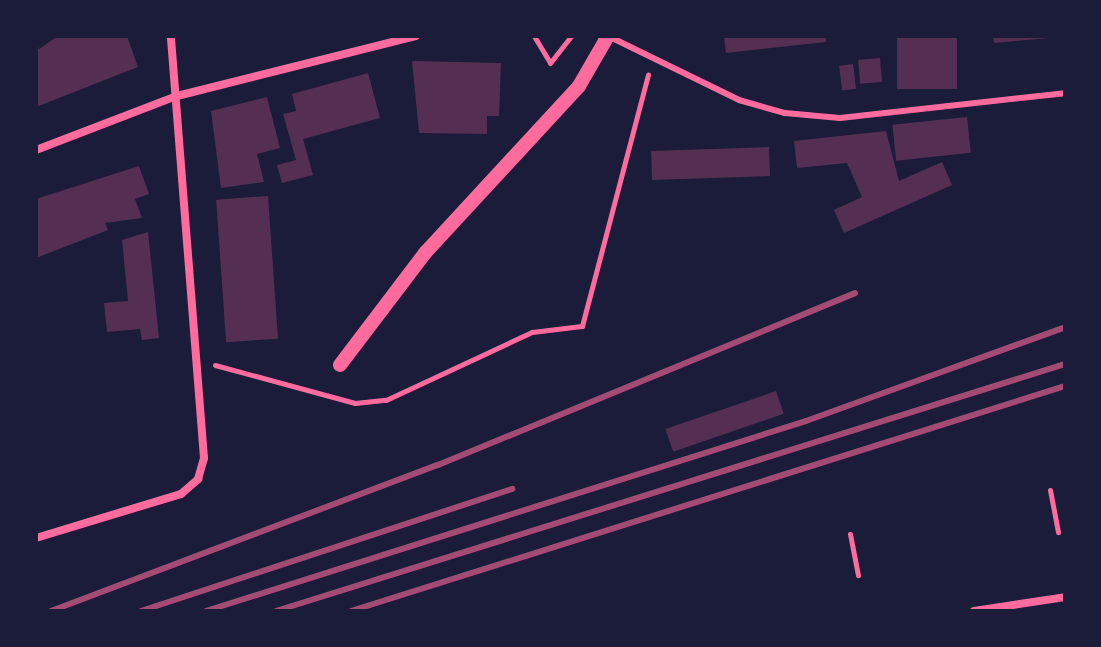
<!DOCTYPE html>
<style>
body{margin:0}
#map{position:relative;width:1101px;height:647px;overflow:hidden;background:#1b1b3a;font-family:Montserrat,sans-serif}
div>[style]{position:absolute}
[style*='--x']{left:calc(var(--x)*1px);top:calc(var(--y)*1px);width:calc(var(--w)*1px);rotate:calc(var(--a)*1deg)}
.building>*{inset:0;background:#542f53;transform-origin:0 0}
.path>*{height:5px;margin:-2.5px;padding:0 2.5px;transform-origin:2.5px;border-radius:2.5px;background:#ff6b9d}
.service>*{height:6px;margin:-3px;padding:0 3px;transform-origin:3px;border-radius:3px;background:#ff6b9d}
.minor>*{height:8px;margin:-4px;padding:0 4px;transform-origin:4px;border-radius:4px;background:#ff6b9d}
.tertiary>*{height:14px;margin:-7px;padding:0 7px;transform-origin:7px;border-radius:7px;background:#ff6b9d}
.rail>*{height:6px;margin:-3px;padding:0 3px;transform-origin:3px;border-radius:3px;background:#a44b75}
span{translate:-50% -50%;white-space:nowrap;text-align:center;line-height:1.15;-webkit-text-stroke:6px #1b1b3a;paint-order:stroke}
.frame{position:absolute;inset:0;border:38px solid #1b1b3a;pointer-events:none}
</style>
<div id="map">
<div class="building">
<i style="clip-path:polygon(58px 36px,127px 36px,138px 67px,36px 107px,36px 41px,39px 49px)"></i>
<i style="clip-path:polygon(724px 36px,826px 36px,826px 42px,726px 53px)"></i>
<i style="left:897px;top:36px;width:60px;height:53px"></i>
<i style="clip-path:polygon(993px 36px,1049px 36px,1049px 38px,994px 43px)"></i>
<i style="left:880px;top:58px;width:24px;height:22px;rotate:85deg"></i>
<i style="clip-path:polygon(412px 61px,501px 63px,499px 116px,487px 116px,487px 134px,419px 133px)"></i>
<i style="left:853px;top:64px;width:25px;height:14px;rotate:83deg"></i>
<i style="clip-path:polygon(368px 73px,380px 118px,303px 139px,313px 175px,282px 183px,277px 165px,296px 160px,283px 114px,296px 111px,292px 94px)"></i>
<i style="clip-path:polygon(267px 97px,280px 148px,257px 154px,264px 182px,221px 188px,211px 111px)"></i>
<i style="left:967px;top:117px;width:36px;height:75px;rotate:84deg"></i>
<i style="clip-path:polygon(886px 131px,899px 181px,942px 162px,952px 185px,844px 233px,834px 210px,862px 197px,847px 163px,797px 168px,794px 141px)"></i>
<i style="left:769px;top:147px;width:29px;height:118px;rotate:88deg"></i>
<i style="clip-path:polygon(139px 166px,149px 194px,135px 199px,142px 218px,105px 223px,108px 230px,36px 258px,36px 199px)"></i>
<i style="left:268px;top:196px;width:143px;height:52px;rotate:86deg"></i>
<i style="clip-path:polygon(148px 232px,159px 338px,142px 340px,140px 329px,107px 332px,104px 303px,128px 301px,122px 240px)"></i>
<i style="left:776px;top:391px;width:24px;height:117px;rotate:71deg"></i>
</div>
<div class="path">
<i style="--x:534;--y:36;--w:31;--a:59"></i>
<i style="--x:550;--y:63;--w:34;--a:-52"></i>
<i style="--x:215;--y:365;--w:145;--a:15.2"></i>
<i style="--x:355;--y:403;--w:31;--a:-6"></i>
<i style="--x:386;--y:400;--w:161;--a:-25"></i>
<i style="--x:532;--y:332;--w:50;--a:-6.8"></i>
<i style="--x:582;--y:326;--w:260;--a:-75.3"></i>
<i style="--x:1050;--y:490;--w:43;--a:79.2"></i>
<i style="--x:850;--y:534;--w:42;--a:79"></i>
</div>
<div class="service">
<i style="--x:608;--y:36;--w:146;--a:26"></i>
<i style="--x:739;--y:100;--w:48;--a:15.8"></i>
<i style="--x:785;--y:113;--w:55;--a:5.2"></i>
<i style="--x:840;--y:118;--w:226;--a:-6.3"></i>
</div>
<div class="minor">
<i style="--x:36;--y:150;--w:151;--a:-21"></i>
<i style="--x:177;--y:96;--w:246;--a:-14.1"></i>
<i style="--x:36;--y:538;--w:152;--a:-16.9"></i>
<i style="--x:181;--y:494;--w:23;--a:-41"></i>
<i style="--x:198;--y:479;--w:22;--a:-74"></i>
<i style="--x:204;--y:458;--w:423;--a:-94.5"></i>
<i style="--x:974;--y:611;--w:92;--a:-8.7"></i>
</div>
<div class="tertiary">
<i style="--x:340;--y:365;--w:141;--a:-52.8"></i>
<i style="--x:425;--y:253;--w:227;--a:-47.3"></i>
<i style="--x:579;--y:86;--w:58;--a:-59.9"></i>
</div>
<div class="rail">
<i style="--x:51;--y:611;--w:414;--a:-20.7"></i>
<i style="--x:438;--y:465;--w:451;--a:-22.4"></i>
<i style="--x:141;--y:611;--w:391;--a:-18.2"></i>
<i style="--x:206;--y:611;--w:629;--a:-17.57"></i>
<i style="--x:806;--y:421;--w:276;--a:-19.9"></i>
<i style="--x:276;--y:611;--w:827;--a:-17.38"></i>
<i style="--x:351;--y:611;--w:749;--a:-17.49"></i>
</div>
<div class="frame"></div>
</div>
